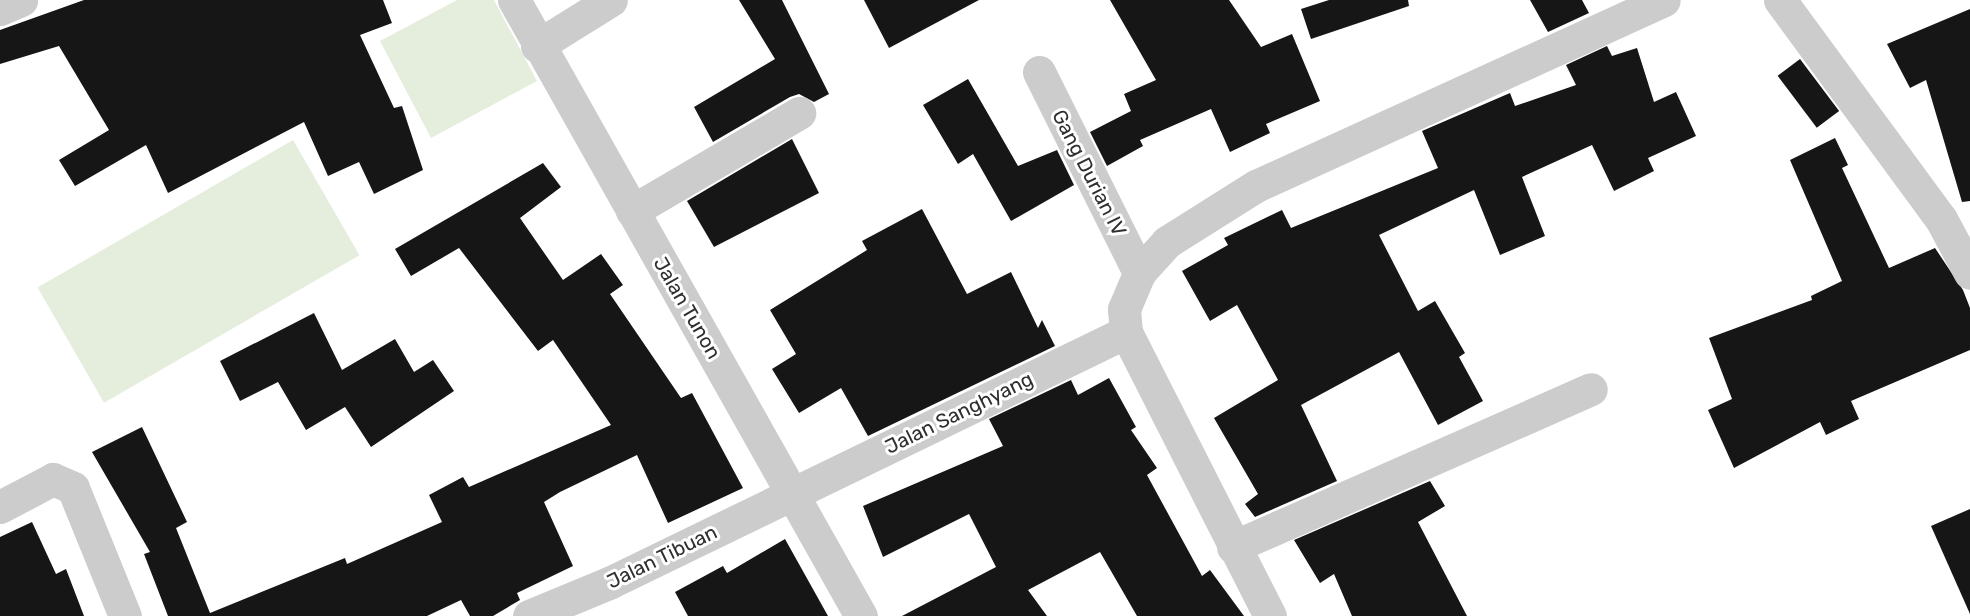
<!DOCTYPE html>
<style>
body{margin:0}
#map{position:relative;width:1970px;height:616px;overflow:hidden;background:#fff;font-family:Rubik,sans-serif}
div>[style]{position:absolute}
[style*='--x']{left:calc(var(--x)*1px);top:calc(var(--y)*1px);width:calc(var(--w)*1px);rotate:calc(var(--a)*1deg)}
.green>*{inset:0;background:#e5eedc;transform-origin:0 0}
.building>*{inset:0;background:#161616;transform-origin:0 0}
.minor>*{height:33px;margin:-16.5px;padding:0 16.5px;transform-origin:16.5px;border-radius:16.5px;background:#ccc}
span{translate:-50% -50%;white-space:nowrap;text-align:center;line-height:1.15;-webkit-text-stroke:6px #fff;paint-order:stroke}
.street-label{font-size:20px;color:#2f2f2f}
</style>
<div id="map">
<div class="green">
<i style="clip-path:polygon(457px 0,494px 0,537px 81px,431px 138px,380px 41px)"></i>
<i style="left:293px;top:140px;width:133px;height:295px;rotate:60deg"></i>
</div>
<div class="building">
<i style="clip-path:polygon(84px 0,383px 0,392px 23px,360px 35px,394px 108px,402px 106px,423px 170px,374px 194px,359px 162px,328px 176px,304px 122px,168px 193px,146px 145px,75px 186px,59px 160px,109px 130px,59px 46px,0 64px,0 30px)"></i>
<i style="clip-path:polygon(739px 0,782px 0,829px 94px,814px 102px,799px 94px,790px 97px,713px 142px,694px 107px,775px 59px)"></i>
<i style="clip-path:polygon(864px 0,979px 0,889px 48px)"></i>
<i style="clip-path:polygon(1110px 0,1229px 0,1261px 47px,1292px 34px,1320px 101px,1266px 124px,1270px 133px,1230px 152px,1211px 109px,1140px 140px,1143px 146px,1107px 166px,1090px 132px,1131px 111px,1124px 94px,1156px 80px)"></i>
<i style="clip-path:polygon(1329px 0,1408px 0,1409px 6px,1311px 39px,1301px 9px)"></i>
<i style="clip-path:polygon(1530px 0,1582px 0,1589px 13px,1548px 32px)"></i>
<i style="clip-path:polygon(1970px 9px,1970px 201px,1962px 202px,1926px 80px,1910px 88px,1887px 44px)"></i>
<i style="clip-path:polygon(1607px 46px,1612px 56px,1637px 48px,1654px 102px,1676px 92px,1696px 136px,1648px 158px,1654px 171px,1614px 191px,1592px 145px,1522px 177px,1545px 236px,1500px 255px,1474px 190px,1379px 235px,1418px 311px,1435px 301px,1465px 353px,1459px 357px,1483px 401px,1438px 425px,1399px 352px,1301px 405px,1337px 481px,1255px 517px,1245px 504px,1258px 494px,1214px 418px,1278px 380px,1237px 305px,1210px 321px,1182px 271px,1228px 245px,1224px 238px,1282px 210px,1291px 228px,1438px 168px,1422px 131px,1510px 93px,1515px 106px,1576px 85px,1566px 65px)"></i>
<i style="left:1800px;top:59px;width:65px;height:28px;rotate:53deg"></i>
<i style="clip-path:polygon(968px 79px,1018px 166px,1057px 150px,1074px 185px,1011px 221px,973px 154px,958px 164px,923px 105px)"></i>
<i style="clip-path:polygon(1835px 138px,1848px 165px,1842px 168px,1889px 268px,1935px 248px,1963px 290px,1970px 308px,1970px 350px,1851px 401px,1859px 419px,1826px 435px,1820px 422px,1734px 468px,1708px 410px,1732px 399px,1709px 338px,1812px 300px,1811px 296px,1842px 281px,1790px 160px)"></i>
<i style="clip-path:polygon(792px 139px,819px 193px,714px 247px,687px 201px)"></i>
<i style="clip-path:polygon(543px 163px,561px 187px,520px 218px,563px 280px,601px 254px,623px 285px,610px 294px,681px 398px,692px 393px,743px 488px,668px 523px,637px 455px,560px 492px,544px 502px,573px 566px,517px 593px,520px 600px,493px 616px,470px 616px,461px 600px,427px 616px,168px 616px,144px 554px,150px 552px,92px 452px,142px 427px,187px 522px,176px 528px,210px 613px,345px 558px,347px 564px,442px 522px,429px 495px,463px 477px,469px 487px,611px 425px,553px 340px,538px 351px,459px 248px,411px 276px,395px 249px)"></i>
<i style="clip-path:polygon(922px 209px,967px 294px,1011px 272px,1038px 328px,1042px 320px,1055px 346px,868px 436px,841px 388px,799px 413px,772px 369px,796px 354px,770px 310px,867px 250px,862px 241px)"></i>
<i style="clip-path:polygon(314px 313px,342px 370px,395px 339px,414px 372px,433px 360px,454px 391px,371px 447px,345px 407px,306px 430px,278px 382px,240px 401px,220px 361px)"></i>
<i style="clip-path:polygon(1109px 378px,1136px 427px,1131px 430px,1157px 468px,1147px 475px,1202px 576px,1210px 570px,1244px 616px,1137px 616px,1100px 552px,1028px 590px,1047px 616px,902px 616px,996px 567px,969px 514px,883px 557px,863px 506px,1003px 446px,989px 419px,1071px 380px,1078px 395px)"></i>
<i style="clip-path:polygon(1430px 481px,1445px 506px,1418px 522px,1467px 616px,1352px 616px,1334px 574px,1320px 583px,1294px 540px)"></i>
<i style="clip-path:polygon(1970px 509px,1970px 614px,1931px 526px)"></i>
<i style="clip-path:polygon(32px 522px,56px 574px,66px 569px,84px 616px,0 616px,0 537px)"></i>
<i style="clip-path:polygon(785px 539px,828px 616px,688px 616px,675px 592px,723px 566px,727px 573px)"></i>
</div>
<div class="minor">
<i style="--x:514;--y:0;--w:707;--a:60.61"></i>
<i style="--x:1780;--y:0;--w:272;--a:53.7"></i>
<i style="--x:1941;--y:219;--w:61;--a:61.8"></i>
<i style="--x:0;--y:9;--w:23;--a:-23"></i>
<i style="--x:537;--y:46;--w:87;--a:-31.9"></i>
<i style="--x:1039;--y:72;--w:225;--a:63.5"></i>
<i style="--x:632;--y:211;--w:194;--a:-30.4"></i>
<i style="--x:0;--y:507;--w:60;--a:-27.8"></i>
<i style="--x:53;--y:479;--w:22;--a:24"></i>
<i style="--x:73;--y:488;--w:138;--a:67.9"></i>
<i style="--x:1233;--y:547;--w:391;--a:-23.8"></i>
<i style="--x:529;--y:616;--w:87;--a:-22.4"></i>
<i style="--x:609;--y:583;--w:575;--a:-25.9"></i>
<i style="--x:1270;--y:616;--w:318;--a:-116.9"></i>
<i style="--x:1126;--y:332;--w:23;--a:-95"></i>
<i style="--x:1124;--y:309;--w:39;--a:-67"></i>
<i style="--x:1139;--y:273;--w:42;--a:-47.9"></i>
<i style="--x:1167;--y:242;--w:105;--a:-32.2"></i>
<i style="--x:1256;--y:186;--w:448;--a:-24.5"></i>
</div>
<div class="street-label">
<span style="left:1089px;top:173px;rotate:63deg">Gang Durian IV</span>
<span style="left:687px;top:308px;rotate:60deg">Jalan Tunon</span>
<span style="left:959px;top:413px;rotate:-26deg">Jalan Sanghyang</span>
<span style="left:662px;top:557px;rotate:-26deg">Jalan Tibuan</span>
</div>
</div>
